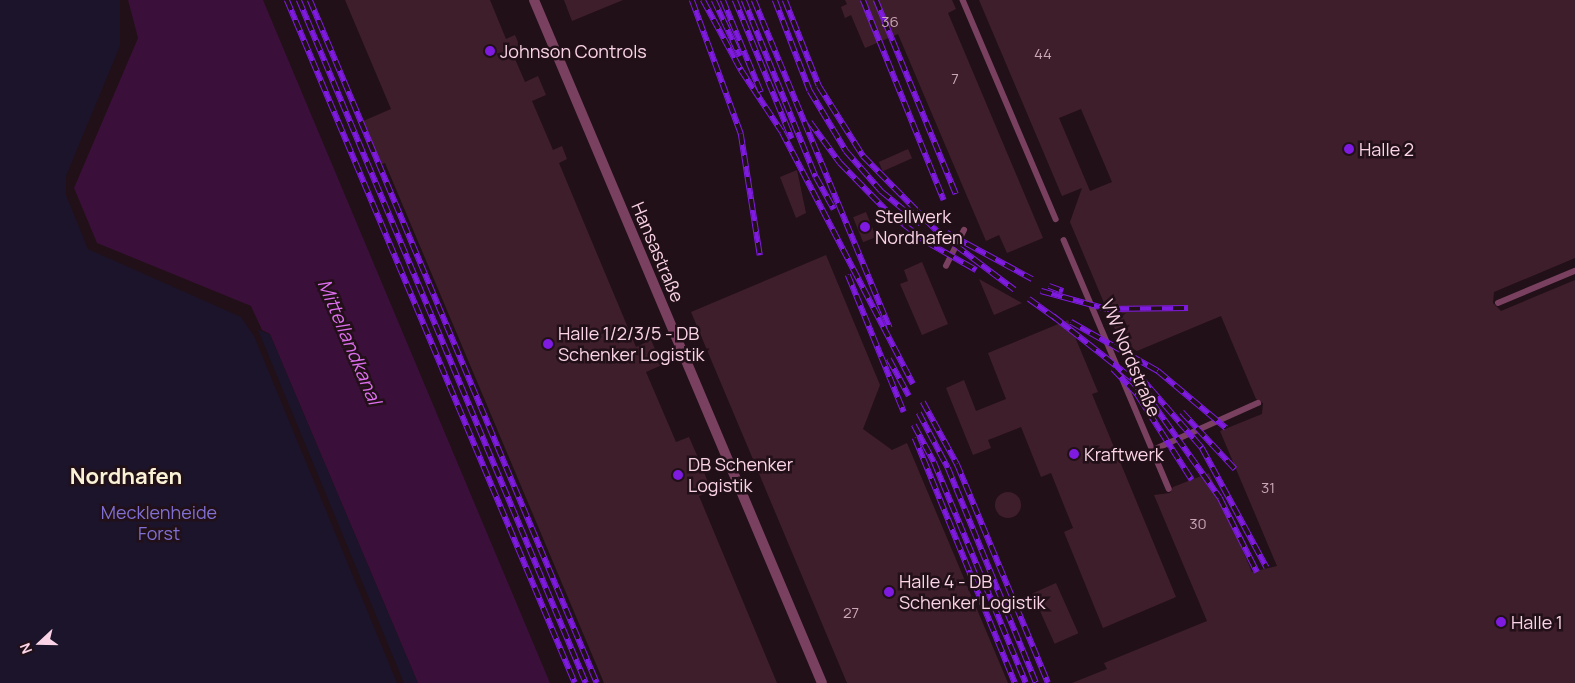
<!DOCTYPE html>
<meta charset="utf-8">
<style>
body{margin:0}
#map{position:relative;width:1575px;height:683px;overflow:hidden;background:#211017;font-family:Manrope,sans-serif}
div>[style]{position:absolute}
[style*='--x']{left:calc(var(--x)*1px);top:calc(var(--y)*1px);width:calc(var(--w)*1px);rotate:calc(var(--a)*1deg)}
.green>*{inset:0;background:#1c142a}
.water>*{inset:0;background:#3a0f39}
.building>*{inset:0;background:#3f1e2b;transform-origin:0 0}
.round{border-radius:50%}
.lane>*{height:5.5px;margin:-2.75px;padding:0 2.75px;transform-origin:2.75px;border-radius:2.75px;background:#7a4060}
.street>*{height:10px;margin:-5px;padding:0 5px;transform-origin:5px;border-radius:5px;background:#7a4060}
.rail>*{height:5.5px;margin-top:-2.75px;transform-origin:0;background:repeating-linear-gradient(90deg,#211017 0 11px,#7f1ae1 0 22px);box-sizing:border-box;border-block:1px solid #7f1ae1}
.dots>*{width:14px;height:14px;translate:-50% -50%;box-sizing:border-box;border:2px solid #211017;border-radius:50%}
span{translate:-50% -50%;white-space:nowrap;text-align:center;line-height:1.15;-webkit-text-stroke:5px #211017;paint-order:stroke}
.number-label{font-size:15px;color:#cba6b7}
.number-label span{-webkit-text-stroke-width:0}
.poi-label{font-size:18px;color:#fad4e6}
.left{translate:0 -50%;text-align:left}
.street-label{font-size:18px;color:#fad4e6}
.park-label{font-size:18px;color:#8070d4}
.water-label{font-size:19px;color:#de6eef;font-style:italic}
.district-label{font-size:22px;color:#faf2d6;font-weight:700}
.north{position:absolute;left:15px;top:618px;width:50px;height:50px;-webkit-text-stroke:4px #211017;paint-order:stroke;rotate:249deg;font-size:14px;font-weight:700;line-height:20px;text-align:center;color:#fad4e6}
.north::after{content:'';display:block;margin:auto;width:18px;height:22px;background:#fad4e6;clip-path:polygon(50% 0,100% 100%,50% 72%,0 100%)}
</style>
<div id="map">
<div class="green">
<i style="clip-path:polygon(0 0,120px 0,120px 46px,66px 176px,66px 195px,88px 249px,241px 317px,254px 336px,397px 683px,0 683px)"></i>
<i style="clip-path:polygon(258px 330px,270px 334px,418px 683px,404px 683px)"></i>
</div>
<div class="water">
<i style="clip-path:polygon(128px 0,263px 0,550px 683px,418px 683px,270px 334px,262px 330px,251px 306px,97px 243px,74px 188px,138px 38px)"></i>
</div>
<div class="building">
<i style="clip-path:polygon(345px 0,490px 0,506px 39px,515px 35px,521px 49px,512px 52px,525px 82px,538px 76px,546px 95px,532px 101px,553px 150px,562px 146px,567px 159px,559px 163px,636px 347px,651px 340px,662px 365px,646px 372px,676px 442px,689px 437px,703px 469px,711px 491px,699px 496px,777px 683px,604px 683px,385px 163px,379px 165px,361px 122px,391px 109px)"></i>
<i style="clip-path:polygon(564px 0,623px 0,572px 21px)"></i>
<i style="clip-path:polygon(845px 0,952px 0,956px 9px,948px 13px,1043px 238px,1007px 253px,999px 235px,986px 241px,898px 34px,865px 48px,851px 15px,845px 18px,841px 7px,847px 4px)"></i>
<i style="clip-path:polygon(evenodd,979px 0,1575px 0,1575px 258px,1494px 292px,1493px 303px,1501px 311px,1575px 280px,1575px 683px,1072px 683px,1107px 669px,1104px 663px,1207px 621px,1154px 495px,1170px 493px,1173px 487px,1209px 473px,1252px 572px,1277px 566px,1220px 431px,1262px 414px,1263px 403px,1256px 399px,1221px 316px,1137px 351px,1120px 341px,1070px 222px,1082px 188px,1062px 196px,979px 0,1081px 109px,1112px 182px,1090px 191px,1059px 118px,1081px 109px)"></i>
<i style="left:908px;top:149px;width:10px;height:32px;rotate:66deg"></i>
<i style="clip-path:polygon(797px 170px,806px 213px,796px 218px,780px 177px)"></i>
<i style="left:866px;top:212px;width:27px;height:14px;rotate:68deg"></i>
<i style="clip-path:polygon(826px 255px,880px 385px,863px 429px,892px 450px,907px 443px,1008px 683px,847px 683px,691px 312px)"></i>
<i style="clip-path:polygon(922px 262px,948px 324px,922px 335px,900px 284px,908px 281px,904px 270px)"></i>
<i style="clip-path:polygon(979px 279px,1022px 303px,994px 315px)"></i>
<i style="clip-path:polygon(1068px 320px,1098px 392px,1092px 394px,1176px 597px,1103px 628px,1064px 532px,1073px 528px,1051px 473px,1041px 477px,1021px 427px,988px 440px,991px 448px,973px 455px,946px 388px,964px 380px,976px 411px,1006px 399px,988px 353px)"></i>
<i class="round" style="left:995px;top:492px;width:26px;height:26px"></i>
<i style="left:1056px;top:583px;width:55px;height:26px;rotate:66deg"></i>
</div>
<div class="lane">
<i style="--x:963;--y:0;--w:238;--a:67"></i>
<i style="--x:1064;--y:240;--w:270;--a:67.1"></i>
<i style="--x:946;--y:266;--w:40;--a:-63.4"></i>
<i style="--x:1498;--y:303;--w:83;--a:-22.6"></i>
<i style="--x:1153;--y:450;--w:115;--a:-24.1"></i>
</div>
<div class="street">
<i style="--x:534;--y:0;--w:741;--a:67.14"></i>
</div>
<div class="rail">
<i style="--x:287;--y:0;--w:741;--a:67.14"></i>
<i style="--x:299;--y:0;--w:741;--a:67.21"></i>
<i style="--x:310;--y:0;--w:741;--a:67.21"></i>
<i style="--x:692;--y:0;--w:143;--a:69.9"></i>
<i style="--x:741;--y:134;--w:123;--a:81.1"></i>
<i style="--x:703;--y:0;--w:80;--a:61.5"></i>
<i style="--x:741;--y:70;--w:74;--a:56.5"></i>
<i style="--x:782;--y:132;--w:284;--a:62.5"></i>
<i style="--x:714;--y:0;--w:62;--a:65.1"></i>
<i style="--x:723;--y:0;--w:100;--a:67.6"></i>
<i style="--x:735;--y:0;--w:150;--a:67.7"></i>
<i style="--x:744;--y:0;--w:191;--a:67.9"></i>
<i style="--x:816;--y:177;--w:37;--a:61"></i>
<i style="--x:754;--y:0;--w:355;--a:67.5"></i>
<i style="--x:775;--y:0;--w:97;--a:69"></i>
<i style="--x:810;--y:91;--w:70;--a:59"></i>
<i style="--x:846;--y:151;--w:53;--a:48.8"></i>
<i style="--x:881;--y:191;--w:52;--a:39.5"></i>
<i style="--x:785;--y:0;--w:92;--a:68.4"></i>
<i style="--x:819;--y:86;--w:83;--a:57.8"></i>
<i style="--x:863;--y:156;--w:107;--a:45.4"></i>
<i style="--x:938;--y:232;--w:96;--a:37"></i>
<i style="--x:863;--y:0;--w:216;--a:68"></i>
<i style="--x:876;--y:0;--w:210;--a:67.6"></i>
<i style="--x:810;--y:122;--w:51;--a:53.8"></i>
<i style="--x:840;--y:163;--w:67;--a:45.6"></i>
<i style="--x:887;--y:211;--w:48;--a:38.3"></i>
<i style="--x:925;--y:241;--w:59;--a:29.6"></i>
<i style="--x:947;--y:233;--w:97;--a:28.4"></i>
<i style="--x:848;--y:275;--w:148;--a:67.8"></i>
<i style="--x:1049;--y:286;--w:15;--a:20"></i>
<i style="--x:1041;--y:291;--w:68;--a:15.3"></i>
<i style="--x:1107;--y:309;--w:81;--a:-0.7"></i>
<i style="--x:1029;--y:299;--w:34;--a:36"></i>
<i style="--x:1053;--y:316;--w:110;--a:38.3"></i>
<i style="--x:1139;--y:384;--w:140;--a:54.6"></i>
<i style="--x:1220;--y:498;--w:83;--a:63.4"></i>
<i style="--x:1071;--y:322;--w:100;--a:29.4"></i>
<i style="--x:1158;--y:371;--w:89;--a:40"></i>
<i style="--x:889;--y:359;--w:42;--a:61.6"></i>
<i style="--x:1113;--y:369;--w:35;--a:46"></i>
<i style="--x:1137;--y:394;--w:102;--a:57.4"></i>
<i style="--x:1136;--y:372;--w:101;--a:49"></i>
<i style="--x:1202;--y:448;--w:136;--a:61.6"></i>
<i style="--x:923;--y:402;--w:71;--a:61.3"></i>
<i style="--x:957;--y:464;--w:237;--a:67.4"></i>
<i style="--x:1182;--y:412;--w:78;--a:47.1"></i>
<i style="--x:919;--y:413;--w:62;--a:62.2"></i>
<i style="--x:948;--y:468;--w:232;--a:67.7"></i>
<i style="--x:914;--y:425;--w:42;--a:61.6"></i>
<i style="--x:934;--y:462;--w:239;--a:67.4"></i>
<i style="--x:915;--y:438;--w:265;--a:67.8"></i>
</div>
<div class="dots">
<i style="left:490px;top:51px;background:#7f1ae1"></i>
<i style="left:1349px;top:149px;background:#7f1ae1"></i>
<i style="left:865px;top:227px;background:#7f1ae1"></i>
<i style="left:548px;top:344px;background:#7f1ae1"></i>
<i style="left:1074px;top:454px;background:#7f1ae1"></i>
<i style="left:678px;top:475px;background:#7f1ae1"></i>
<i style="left:889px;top:592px;background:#7f1ae1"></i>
<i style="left:1501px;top:622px;background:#7f1ae1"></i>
</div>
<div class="number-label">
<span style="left:890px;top:22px">36</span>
<span style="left:1043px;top:54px">44</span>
<span style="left:955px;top:79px">7</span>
<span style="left:1268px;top:488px">31</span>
<span style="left:1198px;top:524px">30</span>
<span style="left:851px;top:613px">27</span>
</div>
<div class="poi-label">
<span class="left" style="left:500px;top:51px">Johnson Controls</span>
<span class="left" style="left:1359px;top:149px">Halle 2</span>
<span class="left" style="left:875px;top:227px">Stellwerk<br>Nordhafen</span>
<span class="left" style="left:558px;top:344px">Halle 1/2/3/5 - DB<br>Schenker Logistik</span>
<span class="left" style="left:1084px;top:454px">Kraftwerk</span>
<span class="left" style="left:688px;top:475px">DB Schenker<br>Logistik</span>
<span class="left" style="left:899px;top:592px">Halle 4 - DB<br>Schenker Logistik</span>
<span class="left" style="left:1511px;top:622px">Halle 1</span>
</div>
<div class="street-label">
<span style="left:658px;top:252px;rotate:67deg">Hansastraße</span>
<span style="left:1131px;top:358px;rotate:67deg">VW Nordstraße</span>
</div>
<div class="park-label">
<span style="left:159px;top:523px">Mecklenheide<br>Forst</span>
</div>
<div class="water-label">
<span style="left:349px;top:342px;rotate:67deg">Mittellandkanal</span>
</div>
<div class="district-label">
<span style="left:126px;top:477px">Nordhafen</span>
</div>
<div class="north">N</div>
</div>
